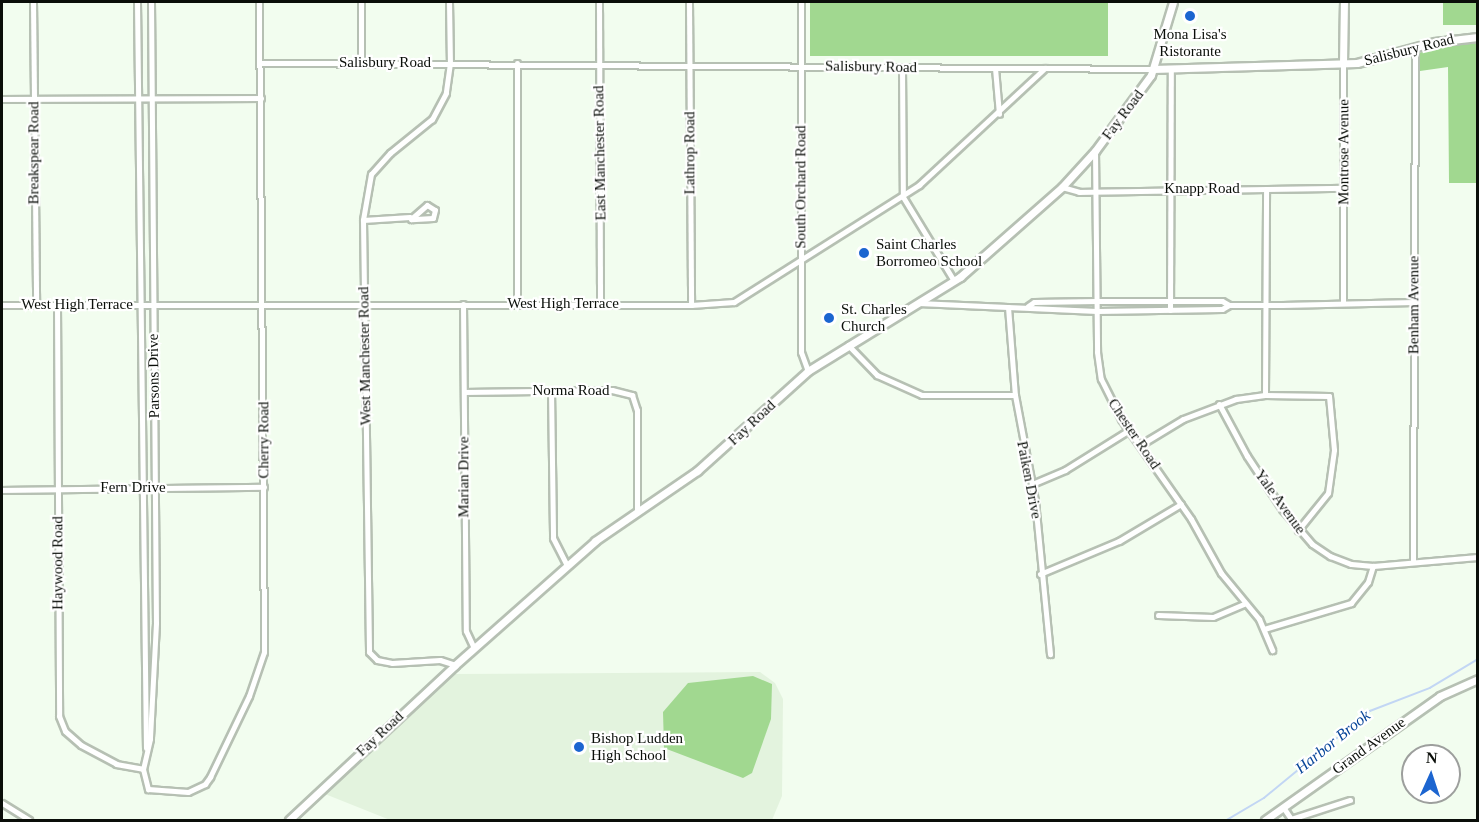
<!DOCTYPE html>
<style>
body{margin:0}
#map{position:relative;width:1479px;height:822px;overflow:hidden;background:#f2fdef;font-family:Georgia,serif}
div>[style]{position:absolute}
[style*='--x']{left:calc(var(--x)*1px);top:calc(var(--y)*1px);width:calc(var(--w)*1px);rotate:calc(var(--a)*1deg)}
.built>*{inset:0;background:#e3f3de}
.green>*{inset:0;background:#a1d890;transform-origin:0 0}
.stream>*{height:1.5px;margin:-0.75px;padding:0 0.75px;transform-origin:0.75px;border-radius:0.75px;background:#c2d6f4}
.roads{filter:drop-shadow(2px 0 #b6c0b3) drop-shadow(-2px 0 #b6c0b3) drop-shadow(0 2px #b6c0b3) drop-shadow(0 -2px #b6c0b3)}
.minor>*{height:5px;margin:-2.5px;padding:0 2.5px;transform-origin:2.5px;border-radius:2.5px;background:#fff}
.tertiary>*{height:7px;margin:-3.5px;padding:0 3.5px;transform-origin:3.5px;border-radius:3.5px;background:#fff}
.dots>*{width:16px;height:16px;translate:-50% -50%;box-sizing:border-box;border:3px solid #fff;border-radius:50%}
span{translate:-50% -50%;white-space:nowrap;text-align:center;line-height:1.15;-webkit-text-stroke:4.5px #fff;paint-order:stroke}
.poi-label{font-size:15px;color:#0a0e09}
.left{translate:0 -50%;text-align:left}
.street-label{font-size:15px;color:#0a0e09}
.water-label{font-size:16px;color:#064498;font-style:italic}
.frame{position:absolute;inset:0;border:3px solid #0a0e09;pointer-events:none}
.north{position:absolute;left:1401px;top:744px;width:60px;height:60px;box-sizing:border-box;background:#fff;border:2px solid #9d9f9d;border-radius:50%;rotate:3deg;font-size:16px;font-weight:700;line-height:24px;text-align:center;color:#0a0e09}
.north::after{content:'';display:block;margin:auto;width:21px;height:27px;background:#1c65d0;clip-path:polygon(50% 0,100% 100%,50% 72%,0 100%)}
</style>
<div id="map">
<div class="built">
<i style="clip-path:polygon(760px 672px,775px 683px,783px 699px,782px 796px,772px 820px,390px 820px,325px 794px,453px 674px)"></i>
</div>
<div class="green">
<i style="left:810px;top:2px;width:298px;height:54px"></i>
<i style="left:1443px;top:2px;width:34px;height:23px"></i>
<i style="clip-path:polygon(1451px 42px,1477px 42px,1477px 183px,1449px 183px,1448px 67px,1420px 71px,1419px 53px)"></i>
<i style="clip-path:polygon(753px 676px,772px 684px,771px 719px,752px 773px,743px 778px,664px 748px,663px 712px,688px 683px)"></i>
</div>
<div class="stream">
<i style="--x:1227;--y:820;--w:43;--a:-30.7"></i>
<i style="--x:1264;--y:798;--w:137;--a:-39.4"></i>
<i style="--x:1370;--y:711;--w:64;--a:-21"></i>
<i style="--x:1430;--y:688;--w:56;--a:-31.1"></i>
</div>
<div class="roads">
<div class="minor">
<i style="--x:33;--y:2;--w:303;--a:89.4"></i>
<i style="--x:137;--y:2;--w:746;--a:89.31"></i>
<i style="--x:151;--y:2;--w:621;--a:89.54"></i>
<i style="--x:156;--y:623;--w:116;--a:93"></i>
<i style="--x:150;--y:739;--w:31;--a:103"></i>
<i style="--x:143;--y:769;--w:21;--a:76"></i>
<i style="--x:148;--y:789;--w:40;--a:4.3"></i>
<i style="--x:188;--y:792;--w:19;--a:-25"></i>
<i style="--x:205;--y:784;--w:9;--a:-54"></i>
<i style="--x:210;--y:777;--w:90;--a:-64.3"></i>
<i style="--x:249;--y:696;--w:46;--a:-71.2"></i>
<i style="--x:264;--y:652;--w:650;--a:-90.44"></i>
<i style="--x:449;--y:2;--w:61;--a:89.1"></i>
<i style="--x:450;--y:63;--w:30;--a:98"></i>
<i style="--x:446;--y:93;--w:30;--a:118"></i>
<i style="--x:432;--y:119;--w:54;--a:141"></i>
<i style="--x:390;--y:153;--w:28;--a:132"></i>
<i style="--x:371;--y:174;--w:47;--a:99.9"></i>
<i style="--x:363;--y:220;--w:432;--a:89.2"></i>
<i style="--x:369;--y:652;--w:11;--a:45"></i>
<i style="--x:377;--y:660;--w:15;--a:11"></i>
<i style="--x:392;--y:663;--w:48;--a:-3.6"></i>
<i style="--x:440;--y:660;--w:16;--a:18"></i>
<i style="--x:599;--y:2;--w:303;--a:89.8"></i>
<i style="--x:689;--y:2;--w:303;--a:89.6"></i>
<i style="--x:801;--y:2;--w:350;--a:90"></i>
<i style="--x:801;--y:352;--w:20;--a:70"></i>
<i style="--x:260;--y:63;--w:893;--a:0.38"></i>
<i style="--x:361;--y:63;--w:61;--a:-90"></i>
<i style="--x:517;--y:63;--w:241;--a:90"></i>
<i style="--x:902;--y:68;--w:129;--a:89.6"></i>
<i style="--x:903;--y:197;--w:98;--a:58.7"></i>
<i style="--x:995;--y:68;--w:46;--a:85"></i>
<i style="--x:2;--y:99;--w:259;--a:-0.2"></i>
<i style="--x:1095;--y:151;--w:201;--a:89.4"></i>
<i style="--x:1097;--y:352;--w:27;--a:82"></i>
<i style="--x:1101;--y:379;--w:45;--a:63.4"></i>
<i style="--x:1121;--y:419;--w:122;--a:55"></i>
<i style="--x:1191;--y:519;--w:62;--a:60.9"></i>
<i style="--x:1221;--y:573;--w:60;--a:50.4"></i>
<i style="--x:1259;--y:619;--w:34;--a:67"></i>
<i style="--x:1062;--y:187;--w:18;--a:16"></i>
<i style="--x:1079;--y:192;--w:265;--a:-0.9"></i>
<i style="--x:427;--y:205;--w:9;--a:32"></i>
<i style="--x:435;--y:210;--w:8;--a:104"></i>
<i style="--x:433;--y:218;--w:22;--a:177"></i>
<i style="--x:411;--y:219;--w:21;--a:-41"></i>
<i style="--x:363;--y:220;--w:47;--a:-3.7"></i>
<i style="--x:918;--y:303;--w:179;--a:2.6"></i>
<i style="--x:1097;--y:311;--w:125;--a:-0.9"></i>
<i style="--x:1222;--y:309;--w:8;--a:-30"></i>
<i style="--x:1343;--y:303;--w:239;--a:-90"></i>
<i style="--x:463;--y:304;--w:327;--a:89.5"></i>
<i style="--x:466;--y:631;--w:19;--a:65"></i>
<i style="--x:2;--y:305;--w:689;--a:0"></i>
<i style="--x:691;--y:305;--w:43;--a:-4"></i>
<i style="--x:734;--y:302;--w:219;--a:-32.3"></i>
<i style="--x:919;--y:185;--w:172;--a:-42.9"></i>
<i style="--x:57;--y:305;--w:411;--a:89.7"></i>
<i style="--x:59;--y:716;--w:16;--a:68"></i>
<i style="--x:65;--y:731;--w:21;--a:41"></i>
<i style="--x:81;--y:745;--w:40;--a:28"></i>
<i style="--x:116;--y:764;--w:27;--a:10"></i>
<i style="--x:1028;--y:306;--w:7;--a:-34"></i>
<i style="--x:1034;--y:302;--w:63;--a:-0.9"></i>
<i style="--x:1097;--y:301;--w:125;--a:0"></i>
<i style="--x:1222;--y:301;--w:8;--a:30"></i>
<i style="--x:1229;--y:305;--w:53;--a:0"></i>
<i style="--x:1282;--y:305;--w:132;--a:-1.3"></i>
<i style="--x:1008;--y:307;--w:88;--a:85.5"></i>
<i style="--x:1015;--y:395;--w:108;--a:79.3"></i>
<i style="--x:1035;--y:501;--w:154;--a:84.4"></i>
<i style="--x:1170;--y:310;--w:241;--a:-89.8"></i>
<i style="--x:848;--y:345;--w:42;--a:46"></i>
<i style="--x:877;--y:375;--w:49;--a:24"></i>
<i style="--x:922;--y:395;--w:93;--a:0"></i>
<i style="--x:551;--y:390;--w:148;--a:89.2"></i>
<i style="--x:553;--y:538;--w:31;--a:63"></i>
<i style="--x:464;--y:392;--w:148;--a:-0.8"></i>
<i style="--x:612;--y:390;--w:21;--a:14"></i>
<i style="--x:632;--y:395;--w:16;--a:72"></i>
<i style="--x:637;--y:410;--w:101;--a:90"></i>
<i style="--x:1265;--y:395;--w:206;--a:-89.7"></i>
<i style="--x:1219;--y:404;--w:59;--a:61.7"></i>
<i style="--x:1247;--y:456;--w:64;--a:56.6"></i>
<i style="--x:1282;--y:509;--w:46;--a:49.4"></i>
<i style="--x:1312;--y:544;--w:22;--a:34"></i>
<i style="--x:1330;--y:556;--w:22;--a:21"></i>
<i style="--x:1351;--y:564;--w:22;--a:5"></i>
<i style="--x:1373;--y:566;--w:105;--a:-4.9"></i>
<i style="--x:1140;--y:445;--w:50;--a:-31.2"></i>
<i style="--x:1183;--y:419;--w:57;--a:-20.7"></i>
<i style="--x:1236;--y:399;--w:29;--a:-8"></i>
<i style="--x:1265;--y:395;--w:64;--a:0.9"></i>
<i style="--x:1329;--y:396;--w:54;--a:84.7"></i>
<i style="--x:1334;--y:450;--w:43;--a:97.9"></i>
<i style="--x:1328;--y:493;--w:48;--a:129"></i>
<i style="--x:1032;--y:484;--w:36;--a:-23"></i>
<i style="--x:1065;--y:470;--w:75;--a:-32"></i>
<i style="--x:2;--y:490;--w:262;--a:-0.7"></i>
<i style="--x:1413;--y:562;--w:514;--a:-89.78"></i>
<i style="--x:1040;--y:574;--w:86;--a:-22.7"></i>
<i style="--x:1119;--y:541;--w:72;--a:-30.8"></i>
<i style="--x:1158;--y:615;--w:55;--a:2.1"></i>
<i style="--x:1213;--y:617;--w:34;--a:-23"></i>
<i style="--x:1264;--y:629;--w:91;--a:-16.6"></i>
<i style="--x:1351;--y:603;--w:27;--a:-51"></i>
<i style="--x:1368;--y:582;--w:17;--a:-73"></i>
<i style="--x:2;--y:803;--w:32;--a:32"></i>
<i style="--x:1283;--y:807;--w:14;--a:56"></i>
<i style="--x:1291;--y:819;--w:62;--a:-17.9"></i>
</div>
<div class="tertiary">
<i style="--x:1343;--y:64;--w:62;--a:-89.1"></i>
<i style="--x:1153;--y:69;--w:204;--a:-1.7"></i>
<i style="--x:1357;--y:63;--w:81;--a:-15.1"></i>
<i style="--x:1435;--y:42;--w:43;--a:-6.6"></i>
<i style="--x:289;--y:820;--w:227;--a:-43"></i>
<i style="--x:455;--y:665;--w:187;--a:-41.5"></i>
<i style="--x:595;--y:541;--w:124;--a:-34.5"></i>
<i style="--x:697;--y:471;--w:149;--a:-42"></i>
<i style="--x:808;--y:371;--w:179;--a:-31.7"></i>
<i style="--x:960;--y:277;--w:136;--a:-41.4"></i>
<i style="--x:1062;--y:187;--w:49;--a:-47.5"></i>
<i style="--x:1095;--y:151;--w:94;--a:-53.6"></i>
<i style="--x:1151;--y:75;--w:76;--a:-73.2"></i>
<i style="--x:1265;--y:820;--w:214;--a:-35.3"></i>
<i style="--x:1440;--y:696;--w:42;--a:-24.1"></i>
</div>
</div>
<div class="dots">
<i style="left:1190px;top:16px;background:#1c65d0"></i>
<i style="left:864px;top:253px;background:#1c65d0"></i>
<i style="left:829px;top:318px;background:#1c65d0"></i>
<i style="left:579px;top:747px;background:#1c65d0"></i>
</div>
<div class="poi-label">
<span style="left:1190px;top:43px">Mona Lisa's<br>Ristorante</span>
<span class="left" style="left:876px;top:253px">Saint Charles<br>Borromeo School</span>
<span class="left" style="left:841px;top:318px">St. Charles<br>Church</span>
<span class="left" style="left:591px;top:747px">Bishop Ludden<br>High School</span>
</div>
<div class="street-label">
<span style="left:1409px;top:50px;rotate:-14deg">Salisbury Road</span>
<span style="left:385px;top:63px">Salisbury Road</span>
<span style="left:871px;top:67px;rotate:1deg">Salisbury Road</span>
<span style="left:1123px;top:115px;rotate:-53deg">Fay Road</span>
<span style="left:1344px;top:152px;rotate:-90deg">Montrose Avenue</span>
<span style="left:34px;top:153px;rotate:-90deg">Breakspear Road</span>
<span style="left:600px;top:153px;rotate:-91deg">East Manchester Road</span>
<span style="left:690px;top:153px;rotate:-90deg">Lathrop Road</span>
<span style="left:801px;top:187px;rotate:-90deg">South Orchard Road</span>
<span style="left:1202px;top:189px">Knapp Road</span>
<span style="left:563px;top:304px">West High Terrace</span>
<span style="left:77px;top:305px">West High Terrace</span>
<span style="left:1414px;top:305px;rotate:-90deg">Benham Avenue</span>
<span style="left:365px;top:356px;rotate:-91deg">West Manchester Road</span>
<span style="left:154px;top:376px;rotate:-91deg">Parsons Drive</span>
<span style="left:571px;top:391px">Norma Road</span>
<span style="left:752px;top:423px;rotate:-43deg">Fay Road</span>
<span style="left:1134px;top:434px;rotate:56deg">Chester Road</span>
<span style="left:264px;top:440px;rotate:-90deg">Cherry Road</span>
<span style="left:464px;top:477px;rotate:-90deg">Marian Drive</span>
<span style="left:1029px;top:480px;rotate:79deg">Paiken Drive</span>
<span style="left:133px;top:488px">Fern Drive</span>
<span style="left:1280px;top:502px;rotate:54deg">Yale Avenue</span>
<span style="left:58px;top:563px;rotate:-90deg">Haywood Road</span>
<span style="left:380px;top:734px;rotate:-43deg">Fay Road</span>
<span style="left:1369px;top:746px;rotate:-36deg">Grand Avenue</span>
</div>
<div class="water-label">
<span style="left:1333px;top:742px;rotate:-39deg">Harbor Brook</span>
</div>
<div class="frame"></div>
<div class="north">N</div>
</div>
